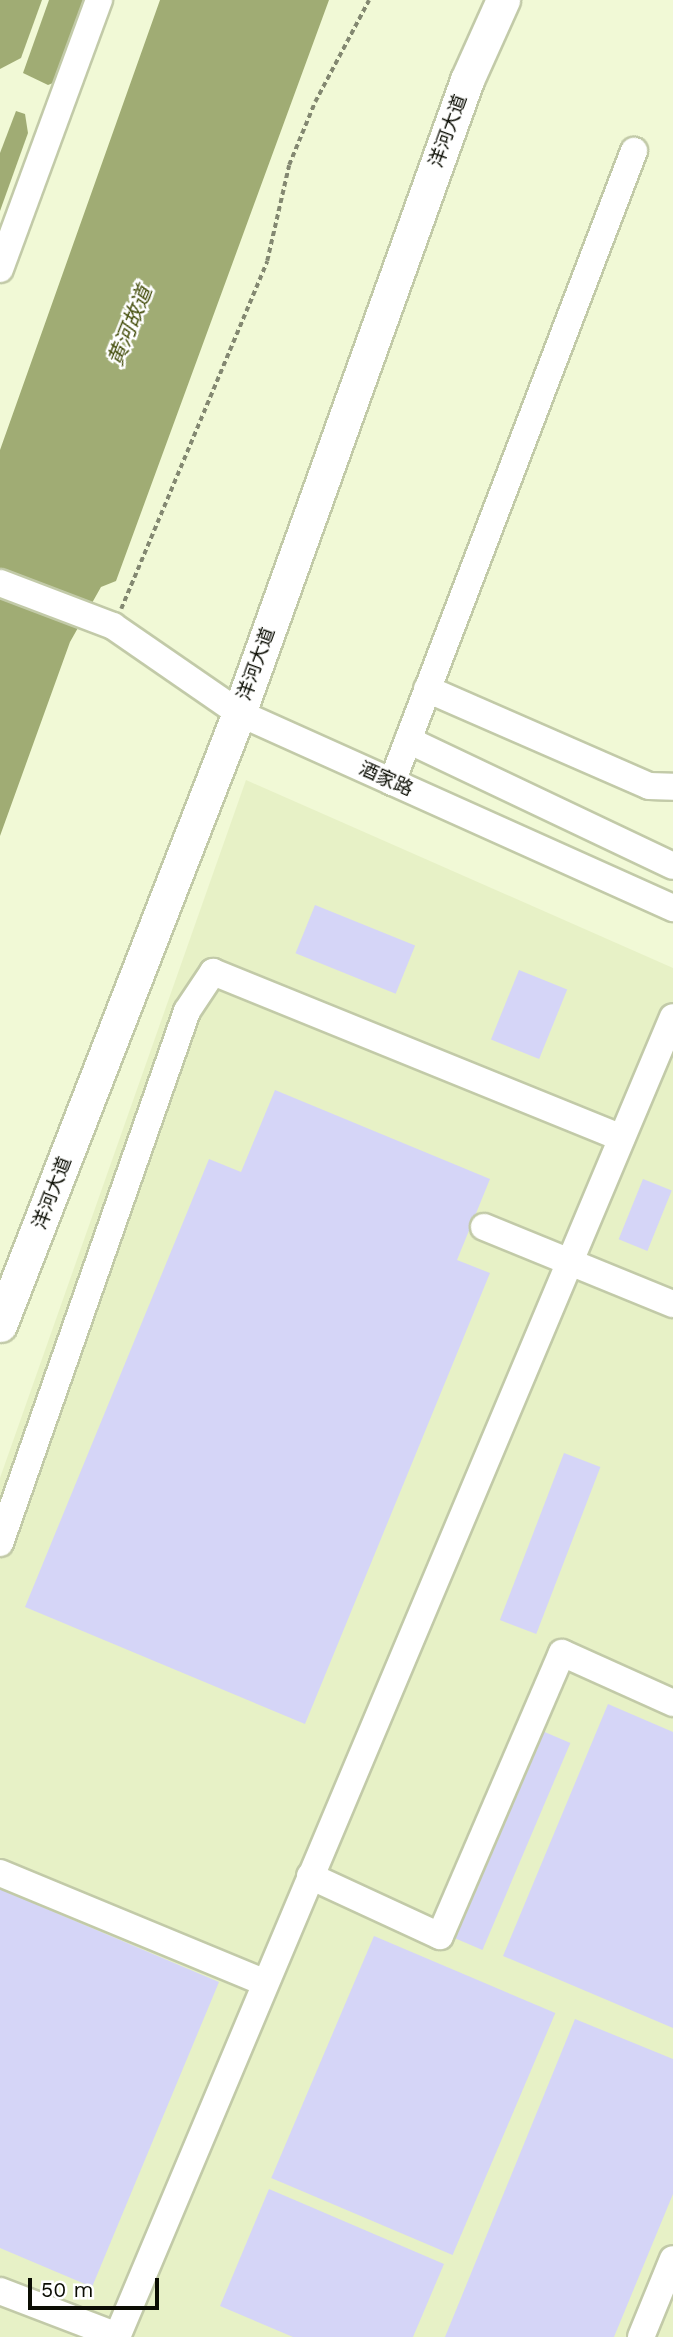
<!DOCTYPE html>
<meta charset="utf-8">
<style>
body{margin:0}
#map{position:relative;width:673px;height:2337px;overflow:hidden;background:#f1f9d6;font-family:"Work Sans","Noto Sans SC",sans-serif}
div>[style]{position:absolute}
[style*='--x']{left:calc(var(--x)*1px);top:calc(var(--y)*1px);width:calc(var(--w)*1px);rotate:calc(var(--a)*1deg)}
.built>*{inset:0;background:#e7f1c6}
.water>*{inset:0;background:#a0ac74}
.building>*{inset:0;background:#d5d5f7;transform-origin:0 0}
.path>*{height:3.5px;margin-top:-1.75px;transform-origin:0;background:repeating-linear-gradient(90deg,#838871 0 5px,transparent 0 8.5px)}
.roads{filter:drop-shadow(2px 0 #c2caa8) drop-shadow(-2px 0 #c2caa8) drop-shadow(0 2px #c2caa8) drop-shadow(0 -2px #c2caa8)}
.minor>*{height:26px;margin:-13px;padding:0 13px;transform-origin:13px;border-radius:13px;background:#fff}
.major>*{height:33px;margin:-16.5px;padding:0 16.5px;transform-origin:16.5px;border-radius:16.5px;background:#fff}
span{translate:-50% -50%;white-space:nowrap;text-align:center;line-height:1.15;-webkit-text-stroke:5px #fff;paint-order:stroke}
.street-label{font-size:19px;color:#0b0d03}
.water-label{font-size:21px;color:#434d0b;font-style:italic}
.scale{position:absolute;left:28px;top:2278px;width:131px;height:32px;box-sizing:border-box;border:4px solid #0b0d03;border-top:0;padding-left:9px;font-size:21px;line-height:24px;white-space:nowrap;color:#0b0d03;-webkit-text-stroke:5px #fff;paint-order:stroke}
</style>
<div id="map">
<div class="built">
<i style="clip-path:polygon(246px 780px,673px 968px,673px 2337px,0 2337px,0 1478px)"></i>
</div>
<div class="water">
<i style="clip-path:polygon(0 0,42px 0,21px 58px,0 69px)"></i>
<i style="clip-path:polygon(49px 0,88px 0,58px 81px,48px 85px,23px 73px)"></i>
<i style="clip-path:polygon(160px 0,329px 0,116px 581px,101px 587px,70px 642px,0 836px,0 450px)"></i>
<i style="clip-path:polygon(16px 111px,25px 114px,28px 133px,0 211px,0 153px)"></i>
</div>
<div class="building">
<i style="left:315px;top:905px;width:108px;height:52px;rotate:22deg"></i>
<i style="left:519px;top:970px;width:52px;height:75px;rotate:22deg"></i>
<i style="clip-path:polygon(275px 1090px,490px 1179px,457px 1260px,490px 1273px,305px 1724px,25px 1607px,209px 1159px,241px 1172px)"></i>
<i style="left:643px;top:1179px;width:31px;height:65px;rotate:22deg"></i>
<i style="left:564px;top:1453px;width:39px;height:179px;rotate:21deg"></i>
<i style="clip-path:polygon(608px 1704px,673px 1732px,673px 2028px,503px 1956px)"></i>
<i style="left:540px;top:1730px;width:33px;height:225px;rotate:23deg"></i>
<i style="clip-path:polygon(0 1889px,219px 1982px,92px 2287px,0 2248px)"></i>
<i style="left:374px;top:1936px;width:197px;height:263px;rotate:23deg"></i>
<i style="clip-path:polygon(575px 2019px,673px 2059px,673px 2194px,614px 2337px,445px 2337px)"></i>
<i style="clip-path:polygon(269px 2189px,444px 2264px,413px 2337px,293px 2337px,220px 2306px)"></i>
</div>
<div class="path">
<i style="--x:121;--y:609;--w:377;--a:-67.2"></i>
<i style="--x:267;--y:261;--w:98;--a:-77.1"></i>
<i style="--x:289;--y:165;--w:68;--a:-67.6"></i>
<i style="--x:315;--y:102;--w:115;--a:-62.1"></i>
</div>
<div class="roads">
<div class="minor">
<i style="--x:0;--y:269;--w:287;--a:-69.8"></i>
<i style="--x:0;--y:583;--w:121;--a:20.8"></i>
<i style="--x:113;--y:626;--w:153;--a:34.6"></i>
<i style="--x:239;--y:713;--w:476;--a:24.2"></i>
<i style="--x:427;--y:689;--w:242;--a:23.6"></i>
<i style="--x:649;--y:786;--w:24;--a:2"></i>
<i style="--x:408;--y:740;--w:293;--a:25.4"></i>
<i style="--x:392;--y:782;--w:676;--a:-69.02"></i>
<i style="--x:484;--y:1227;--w:204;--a:22.2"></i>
<i style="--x:0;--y:1543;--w:564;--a:-70.63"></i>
<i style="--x:187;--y:1011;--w:47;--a:-56.3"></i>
<i style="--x:213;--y:972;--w:441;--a:22.1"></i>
<i style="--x:0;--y:1873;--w:287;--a:22.5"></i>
<i style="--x:310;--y:1876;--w:143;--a:24.8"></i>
<i style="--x:440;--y:1936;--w:308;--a:-66.7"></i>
<i style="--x:562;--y:1653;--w:122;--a:24.2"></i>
<i style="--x:0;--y:2291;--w:125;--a:21"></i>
<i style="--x:117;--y:2337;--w:1432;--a:-67.16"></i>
<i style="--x:641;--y:2337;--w:84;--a:-67.7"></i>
</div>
<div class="major">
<i style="--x:0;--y:1325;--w:657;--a:-68.67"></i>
<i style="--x:239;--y:713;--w:673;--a:-70.19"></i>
<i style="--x:467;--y:80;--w:88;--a:-65.8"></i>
</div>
</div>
<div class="street-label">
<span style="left:448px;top:131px;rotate:-70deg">洋河大道</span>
<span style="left:256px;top:664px;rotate:-70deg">洋河大道</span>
<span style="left:386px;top:779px;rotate:24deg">酒家路</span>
<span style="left:52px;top:1193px;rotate:-69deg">洋河大道</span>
</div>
<div class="water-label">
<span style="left:130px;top:326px;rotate:-68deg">黄河故道</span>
</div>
<div class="scale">50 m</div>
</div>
